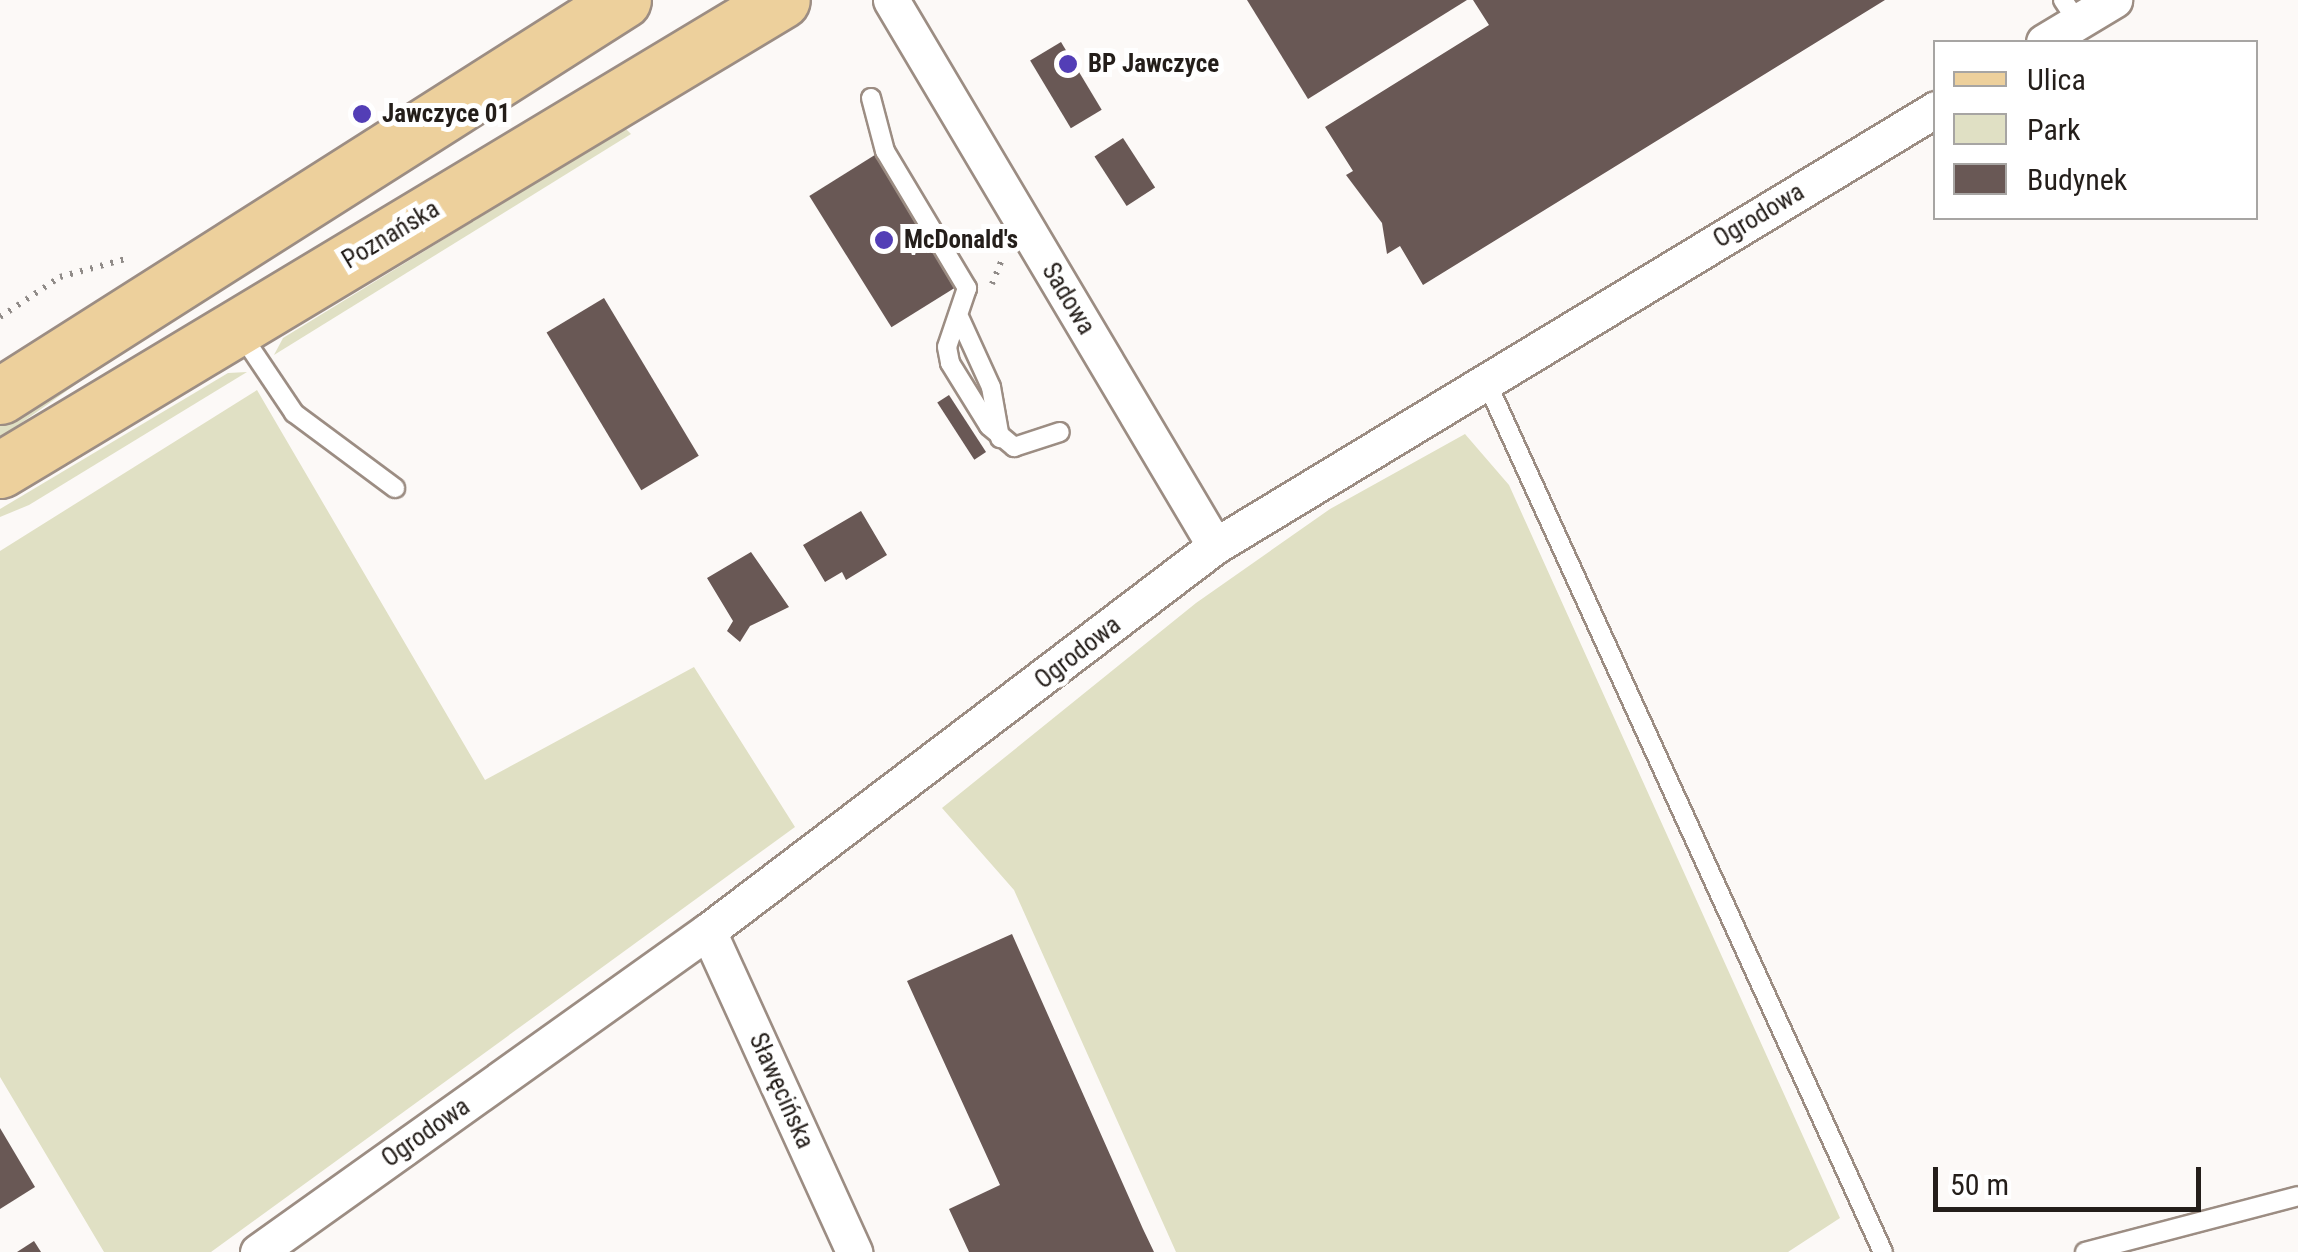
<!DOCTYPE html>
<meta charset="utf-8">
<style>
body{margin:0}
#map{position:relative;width:2298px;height:1252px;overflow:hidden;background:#fcf9f7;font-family:"Roboto Condensed",sans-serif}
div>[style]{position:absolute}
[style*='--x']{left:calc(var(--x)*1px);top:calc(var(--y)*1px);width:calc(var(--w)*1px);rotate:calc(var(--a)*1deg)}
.green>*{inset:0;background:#e0e0c4}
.building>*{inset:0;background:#695855;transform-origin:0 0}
.path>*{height:6px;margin-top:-3px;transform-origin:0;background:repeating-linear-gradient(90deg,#908b88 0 2.5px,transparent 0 10.5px)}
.roads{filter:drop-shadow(2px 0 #9c8d83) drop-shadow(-2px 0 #9c8d83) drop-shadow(0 2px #9c8d83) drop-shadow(0 -2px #9c8d83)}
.service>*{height:18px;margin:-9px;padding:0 9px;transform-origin:9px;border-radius:9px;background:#fff}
.minor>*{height:35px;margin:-17.5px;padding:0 17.5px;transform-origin:17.5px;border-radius:17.5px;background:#fff}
.primary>*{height:55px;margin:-27.5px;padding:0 27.5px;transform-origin:27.5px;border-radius:27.5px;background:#edd09c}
.dots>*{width:28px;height:28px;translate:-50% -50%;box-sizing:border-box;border:5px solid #fff;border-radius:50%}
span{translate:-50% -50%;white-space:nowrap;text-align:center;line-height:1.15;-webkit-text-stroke:10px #fff;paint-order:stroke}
.poi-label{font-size:25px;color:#241e1a;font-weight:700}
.left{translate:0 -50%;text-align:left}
.street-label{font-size:25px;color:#241e1a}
.legend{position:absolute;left:1933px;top:40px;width:325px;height:180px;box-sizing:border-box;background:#fff;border:2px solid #a7a5a3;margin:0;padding:12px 18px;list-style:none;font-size:30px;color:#241e1a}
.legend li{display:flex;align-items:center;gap:20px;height:50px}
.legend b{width:50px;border:2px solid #a7a5a3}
.scale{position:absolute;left:1933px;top:1167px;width:268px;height:45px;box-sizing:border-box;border:5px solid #241e1a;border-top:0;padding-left:12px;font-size:30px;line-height:35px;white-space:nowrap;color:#241e1a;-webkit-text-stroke:8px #fff;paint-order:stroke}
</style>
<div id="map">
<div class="green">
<i style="clip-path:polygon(625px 128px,631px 134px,274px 355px,283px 338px)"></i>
<i style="clip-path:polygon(90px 364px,99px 368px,0 438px,0 419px)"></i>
<i style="clip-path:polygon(247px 372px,29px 505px,0 517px,0 509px,228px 373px)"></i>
<i style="clip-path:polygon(257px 390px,485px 780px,694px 667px,795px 827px,211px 1252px,104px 1252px,0 1077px,0 551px)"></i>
<i style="clip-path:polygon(1465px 434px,1509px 485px,1840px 1218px,1788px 1252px,1176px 1252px,1014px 890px,942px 808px,1196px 603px,1330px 509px)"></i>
</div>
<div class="building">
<i style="clip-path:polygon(1247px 0,1467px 0,1308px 99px)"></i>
<i style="clip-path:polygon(1473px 0,1885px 0,1423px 285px,1400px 246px,1387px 254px,1382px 223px,1346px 175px,1353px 171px,1325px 127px,1489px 25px)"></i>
<i style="left:1061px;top:42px;width:79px;height:36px;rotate:59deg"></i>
<i style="left:1123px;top:138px;width:59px;height:34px;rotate:57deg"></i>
<i style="left:878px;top:153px;width:155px;height:81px;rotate:58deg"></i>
<i style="left:604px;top:298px;width:184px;height:67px;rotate:59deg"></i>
<i style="left:949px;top:395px;width:68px;height:14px;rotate:57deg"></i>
<i style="clip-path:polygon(861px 511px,887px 555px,846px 580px,842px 572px,825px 582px,803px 545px)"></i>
<i style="clip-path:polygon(751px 552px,789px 607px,750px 626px,740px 642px,727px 631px,733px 621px,707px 578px)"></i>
<i style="clip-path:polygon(1012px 934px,1143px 1229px,1154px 1252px,969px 1252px,949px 1209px,1000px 1185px,907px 981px)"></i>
<i style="clip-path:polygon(0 1128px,35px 1187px,0 1209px)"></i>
<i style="clip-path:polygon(34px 1241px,41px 1252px,17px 1252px)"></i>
</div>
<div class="path">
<i style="--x:992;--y:284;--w:31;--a:-68"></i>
<i style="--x:0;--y:317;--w:72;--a:-33.7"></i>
<i style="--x:60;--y:277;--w:72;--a:-15.4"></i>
</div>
<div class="roads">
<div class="service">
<i style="--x:2063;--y:0;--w:27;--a:56"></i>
<i style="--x:871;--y:98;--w:55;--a:75.2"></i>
<i style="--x:885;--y:151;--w:160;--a:59.1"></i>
<i style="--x:967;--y:288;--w:62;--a:108.7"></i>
<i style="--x:947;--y:347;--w:16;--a:79"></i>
<i style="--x:950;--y:363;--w:74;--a:58.2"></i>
<i style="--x:989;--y:426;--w:33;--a:40"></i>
<i style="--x:1014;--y:447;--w:48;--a:-18.1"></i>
<i style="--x:960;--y:319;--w:75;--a:65.5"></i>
<i style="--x:991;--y:387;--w:52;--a:80"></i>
<i style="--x:239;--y:331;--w:99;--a:56.1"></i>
<i style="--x:294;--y:413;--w:126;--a:36.6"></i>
<i style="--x:1486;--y:381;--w:957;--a:65.5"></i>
<i style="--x:2085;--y:1252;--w:220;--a:-14.7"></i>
</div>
<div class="minor">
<i style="--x:891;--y:0;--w:635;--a:59.31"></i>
<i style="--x:2044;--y:42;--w:82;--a:-31"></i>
<i style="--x:708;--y:931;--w:353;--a:65.5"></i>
<i style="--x:258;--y:1252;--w:553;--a:-35.5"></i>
<i style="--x:708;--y:931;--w:637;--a:-37.21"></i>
<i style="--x:1215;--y:546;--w:843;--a:-31.22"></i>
</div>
<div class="primary">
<i style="--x:0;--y:396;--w:738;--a:-32.44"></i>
<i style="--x:0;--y:470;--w:912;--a:-31.01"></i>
</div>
</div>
<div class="dots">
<i style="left:1068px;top:64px;background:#533eb6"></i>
<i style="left:362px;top:114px;background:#533eb6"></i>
<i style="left:884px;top:240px;background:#533eb6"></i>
</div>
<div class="poi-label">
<span class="left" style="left:1088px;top:64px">BP Jawczyce</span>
<span class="left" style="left:382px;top:114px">Jawczyce 01</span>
<span class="left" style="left:904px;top:240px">McDonald's</span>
</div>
<div class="street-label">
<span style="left:1759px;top:216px;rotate:-31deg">Ogrodowa</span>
<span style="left:391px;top:235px;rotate:-31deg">Poznańska</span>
<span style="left:1068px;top:299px;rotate:59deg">Sadowa</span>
<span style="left:1078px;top:653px;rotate:-38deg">Ogrodowa</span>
<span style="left:781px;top:1091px;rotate:66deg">Sławęcińska</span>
<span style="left:426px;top:1133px;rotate:-35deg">Ogrodowa</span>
</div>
<ul class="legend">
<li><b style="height:12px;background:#edd09c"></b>Ulica</li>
<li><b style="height:28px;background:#e0e0c4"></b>Park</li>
<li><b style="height:28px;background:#695855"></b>Budynek</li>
</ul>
<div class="scale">50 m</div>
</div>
